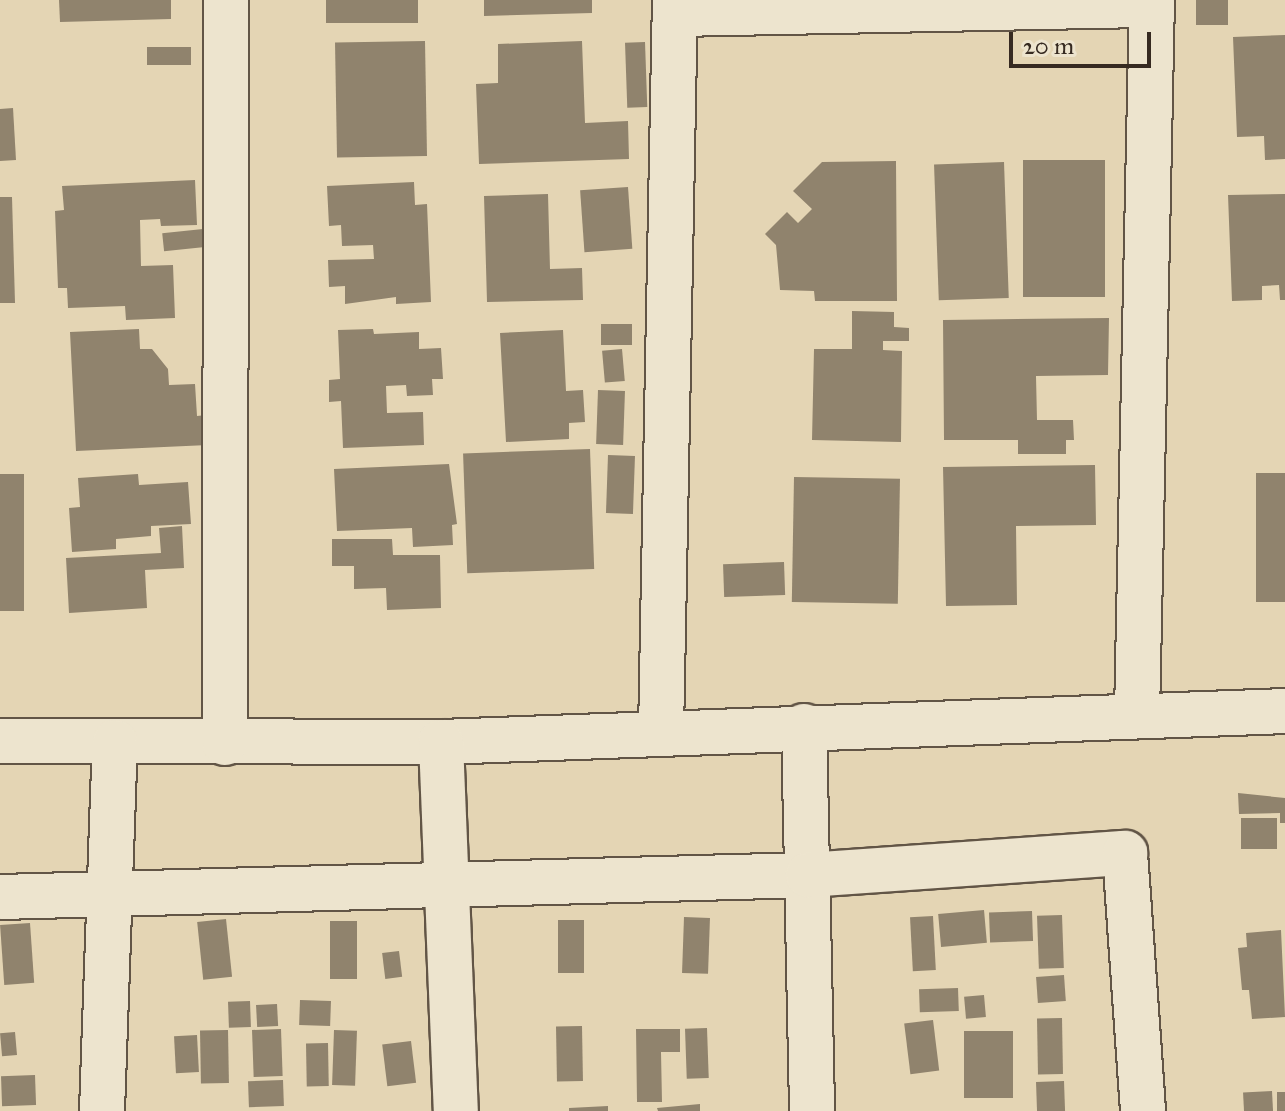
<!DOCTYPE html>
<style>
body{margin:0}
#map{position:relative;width:1285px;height:1111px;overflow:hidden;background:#e4d5b4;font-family:"IM FELL Great Primer",serif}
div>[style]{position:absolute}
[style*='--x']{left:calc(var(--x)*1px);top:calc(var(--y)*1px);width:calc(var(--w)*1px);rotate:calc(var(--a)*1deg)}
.building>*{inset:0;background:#90836d;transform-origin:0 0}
.roads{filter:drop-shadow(2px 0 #625546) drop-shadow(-2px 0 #625546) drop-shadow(0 2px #625546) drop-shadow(0 -2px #625546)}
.minor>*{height:44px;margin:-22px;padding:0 22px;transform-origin:22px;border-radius:22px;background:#ede4ce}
span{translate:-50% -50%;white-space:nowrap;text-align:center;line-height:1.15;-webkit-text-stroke:7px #ede4ce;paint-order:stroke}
.scale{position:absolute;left:1009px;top:32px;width:142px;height:36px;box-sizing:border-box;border:4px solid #362a21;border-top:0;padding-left:10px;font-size:24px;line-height:28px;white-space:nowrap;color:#362a21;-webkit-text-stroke:6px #ede4ce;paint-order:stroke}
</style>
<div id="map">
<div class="building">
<i style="clip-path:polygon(59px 0,171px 0,171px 19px,60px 22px)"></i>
<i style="left:326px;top:0;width:92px;height:23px"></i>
<i style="clip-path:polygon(484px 0,592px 0,592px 13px,484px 16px)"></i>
<i style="left:1196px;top:0;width:32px;height:25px"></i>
<i style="clip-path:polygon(1285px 35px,1285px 159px,1265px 160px,1264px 136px,1237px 137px,1233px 37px)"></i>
<i style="left:425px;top:41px;width:115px;height:90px;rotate:89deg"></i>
<i style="clip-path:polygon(582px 41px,585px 123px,628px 121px,629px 159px,479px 164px,476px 84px,498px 83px,498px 44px)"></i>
<i style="left:645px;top:42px;width:65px;height:20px;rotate:88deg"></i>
<i style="left:191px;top:47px;width:18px;height:44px;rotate:90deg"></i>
<i style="clip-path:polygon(13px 108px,16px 160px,0 161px,0 109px)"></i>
<i style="left:1105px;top:160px;width:137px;height:82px;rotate:90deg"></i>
<i style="clip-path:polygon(896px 161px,897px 301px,815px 301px,814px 291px,780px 290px,776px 245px,765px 234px,787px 212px,798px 223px,812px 209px,793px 191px,822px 162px)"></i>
<i style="left:1004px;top:162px;width:136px;height:70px;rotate:88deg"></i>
<i style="clip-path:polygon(195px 180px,197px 225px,161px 226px,160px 219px,140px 220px,141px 266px,173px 265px,175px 318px,126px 320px,125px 306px,68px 308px,67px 288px,58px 288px,55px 211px,64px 210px,62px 186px)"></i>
<i style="clip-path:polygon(414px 182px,415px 205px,427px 204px,431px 302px,396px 304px,396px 297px,345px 304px,345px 286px,329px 287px,328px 260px,374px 259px,373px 245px,342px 246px,341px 225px,329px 226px,327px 186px)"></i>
<i style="left:628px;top:187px;width:62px;height:48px;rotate:86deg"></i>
<i style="clip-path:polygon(548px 194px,550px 269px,582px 268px,583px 300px,487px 302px,484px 196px)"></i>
<i style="clip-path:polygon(1285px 194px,1285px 300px,1280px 300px,1279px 285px,1262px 286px,1262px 300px,1232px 301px,1228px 195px)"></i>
<i style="clip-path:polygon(0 197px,12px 197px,15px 303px,0 303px)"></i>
<i style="left:203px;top:229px;width:18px;height:41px;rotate:84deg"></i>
<i style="clip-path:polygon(852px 311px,894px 312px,894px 327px,909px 328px,909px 341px,883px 341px,883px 350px,902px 351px,901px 442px,812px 440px,814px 349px,852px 349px)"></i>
<i style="clip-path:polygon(1109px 318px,1108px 375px,1036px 376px,1037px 420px,1073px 420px,1074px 440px,1066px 440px,1066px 454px,1018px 454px,1018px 440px,944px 440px,943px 320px)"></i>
<i style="left:632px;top:324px;width:21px;height:31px;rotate:90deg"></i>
<i style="clip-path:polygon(139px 329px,140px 349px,152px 349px,168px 369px,169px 385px,195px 384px,197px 416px,207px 415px,208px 445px,76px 451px,70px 332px)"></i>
<i style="clip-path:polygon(373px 329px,374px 334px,419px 332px,419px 349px,441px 348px,443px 379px,432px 379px,433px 395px,407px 396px,406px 385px,386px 386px,387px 413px,423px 412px,424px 445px,343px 448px,341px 401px,329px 402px,329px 380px,340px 379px,338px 330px)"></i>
<i style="clip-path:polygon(563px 330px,566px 391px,583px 390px,585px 422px,569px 423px,569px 439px,506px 442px,500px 333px)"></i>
<i style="left:622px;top:349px;width:32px;height:20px;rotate:85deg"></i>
<i style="left:598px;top:390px;width:27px;height:54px;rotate:2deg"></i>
<i style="left:590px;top:449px;width:120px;height:127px;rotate:88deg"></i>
<i style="left:608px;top:455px;width:27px;height:58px;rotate:2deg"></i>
<i style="clip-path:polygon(449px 464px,457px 524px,452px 525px,453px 545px,413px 547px,412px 528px,337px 531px,334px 469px)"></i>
<i style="clip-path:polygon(1095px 465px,1096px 525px,1016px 526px,1017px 605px,946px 606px,943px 467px)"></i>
<i style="left:1285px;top:473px;width:129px;height:29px;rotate:90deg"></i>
<i style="left:0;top:474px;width:24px;height:137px"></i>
<i style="clip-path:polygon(138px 474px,139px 485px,188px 482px,191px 524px,151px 526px,151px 536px,116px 539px,116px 549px,72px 552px,69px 508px,80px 507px,78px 478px)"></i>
<i style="left:794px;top:477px;width:106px;height:125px;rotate:1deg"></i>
<i style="clip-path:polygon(182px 526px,184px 568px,145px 570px,147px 608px,69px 613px,66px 558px,161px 553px,159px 528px)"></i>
<i style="clip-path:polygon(332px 539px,392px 539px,393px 555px,440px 555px,441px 608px,387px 610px,386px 588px,354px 589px,354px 566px,332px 566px)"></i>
<i style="left:784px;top:562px;width:33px;height:61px;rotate:88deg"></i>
<i style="clip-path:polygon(1238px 793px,1285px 798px,1285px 823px,1280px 823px,1280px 813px,1239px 814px)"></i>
<i style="left:1241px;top:818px;width:36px;height:31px"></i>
<i style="left:984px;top:910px;width:33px;height:46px;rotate:85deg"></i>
<i style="left:1032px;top:911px;width:30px;height:43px;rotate:88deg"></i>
<i style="left:1062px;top:915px;width:53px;height:25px;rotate:88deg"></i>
<i style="left:933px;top:916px;width:54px;height:23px;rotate:87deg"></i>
<i style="left:684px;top:917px;width:26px;height:56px;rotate:2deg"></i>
<i style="left:226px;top:919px;width:58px;height:29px;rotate:84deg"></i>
<i style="left:558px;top:920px;width:26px;height:53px"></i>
<i style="left:330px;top:921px;width:27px;height:58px"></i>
<i style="left:30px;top:923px;width:60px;height:30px;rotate:86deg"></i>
<i style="clip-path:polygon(1281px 930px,1285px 1017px,1252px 1019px,1249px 990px,1242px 990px,1238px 948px,1247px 947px,1246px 933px)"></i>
<i style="left:399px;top:951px;width:26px;height:17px;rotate:83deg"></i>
<i style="left:1064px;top:975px;width:26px;height:28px;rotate:86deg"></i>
<i style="left:958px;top:988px;width:23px;height:39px;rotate:88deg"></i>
<i style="left:984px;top:995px;width:22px;height:20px;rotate:85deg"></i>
<i style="left:300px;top:1000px;width:31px;height:25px;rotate:2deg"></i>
<i style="left:250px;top:1001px;width:26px;height:22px;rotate:88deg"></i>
<i style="left:277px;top:1004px;width:22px;height:21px;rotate:87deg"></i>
<i style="left:1062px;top:1018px;width:56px;height:25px;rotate:89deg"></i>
<i style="left:933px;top:1020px;width:51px;height:29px;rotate:83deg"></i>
<i style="left:582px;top:1026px;width:55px;height:26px;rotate:89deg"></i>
<i style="left:707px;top:1028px;width:50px;height:22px;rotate:88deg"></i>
<i style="left:281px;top:1029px;width:47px;height:29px;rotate:88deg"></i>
<i style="clip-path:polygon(636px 1029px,680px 1029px,680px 1052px,661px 1052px,662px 1102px,637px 1102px)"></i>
<i style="left:228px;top:1030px;width:53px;height:28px;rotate:89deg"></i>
<i style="left:334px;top:1030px;width:23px;height:55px;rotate:2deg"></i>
<i style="left:964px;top:1031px;width:49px;height:67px"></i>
<i style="left:15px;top:1032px;width:23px;height:15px;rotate:85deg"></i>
<i style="left:197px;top:1035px;width:37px;height:23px;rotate:87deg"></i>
<i style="left:411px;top:1041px;width:42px;height:29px;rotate:83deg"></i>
<i style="left:328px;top:1043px;width:43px;height:22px;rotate:89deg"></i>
<i style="left:35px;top:1075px;width:30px;height:34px;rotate:88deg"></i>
<i style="left:283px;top:1080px;width:26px;height:35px;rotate:88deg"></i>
<i style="left:1064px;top:1081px;width:30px;height:28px;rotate:88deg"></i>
<i style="left:1272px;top:1091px;width:20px;height:29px;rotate:87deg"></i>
<i style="left:1277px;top:1092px;width:8px;height:19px"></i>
<i style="clip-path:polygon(700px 1104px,700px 1111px,658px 1111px,657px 1108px)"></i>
<i style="clip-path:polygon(608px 1106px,608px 1111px,569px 1111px,569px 1108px)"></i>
</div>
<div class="roads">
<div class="minor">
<i style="--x:676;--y:14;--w:476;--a:-1.1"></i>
<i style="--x:1137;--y:715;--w:715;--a:-88.8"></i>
<i style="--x:804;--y:726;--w:385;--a:88.8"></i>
<i style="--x:661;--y:733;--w:733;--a:-88.91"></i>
<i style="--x:0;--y:741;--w:441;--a:0.1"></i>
<i style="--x:441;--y:742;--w:845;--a:-2.1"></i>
<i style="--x:441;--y:742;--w:369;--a:87.7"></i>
<i style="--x:225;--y:743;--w:743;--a:-89.92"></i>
<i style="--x:0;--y:897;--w:808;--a:-1.56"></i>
<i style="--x:808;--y:875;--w:318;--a:-4"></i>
<i style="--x:1125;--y:853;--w:259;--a:86"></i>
<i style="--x:102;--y:1111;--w:369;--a:-88"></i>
</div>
</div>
<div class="scale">20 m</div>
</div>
